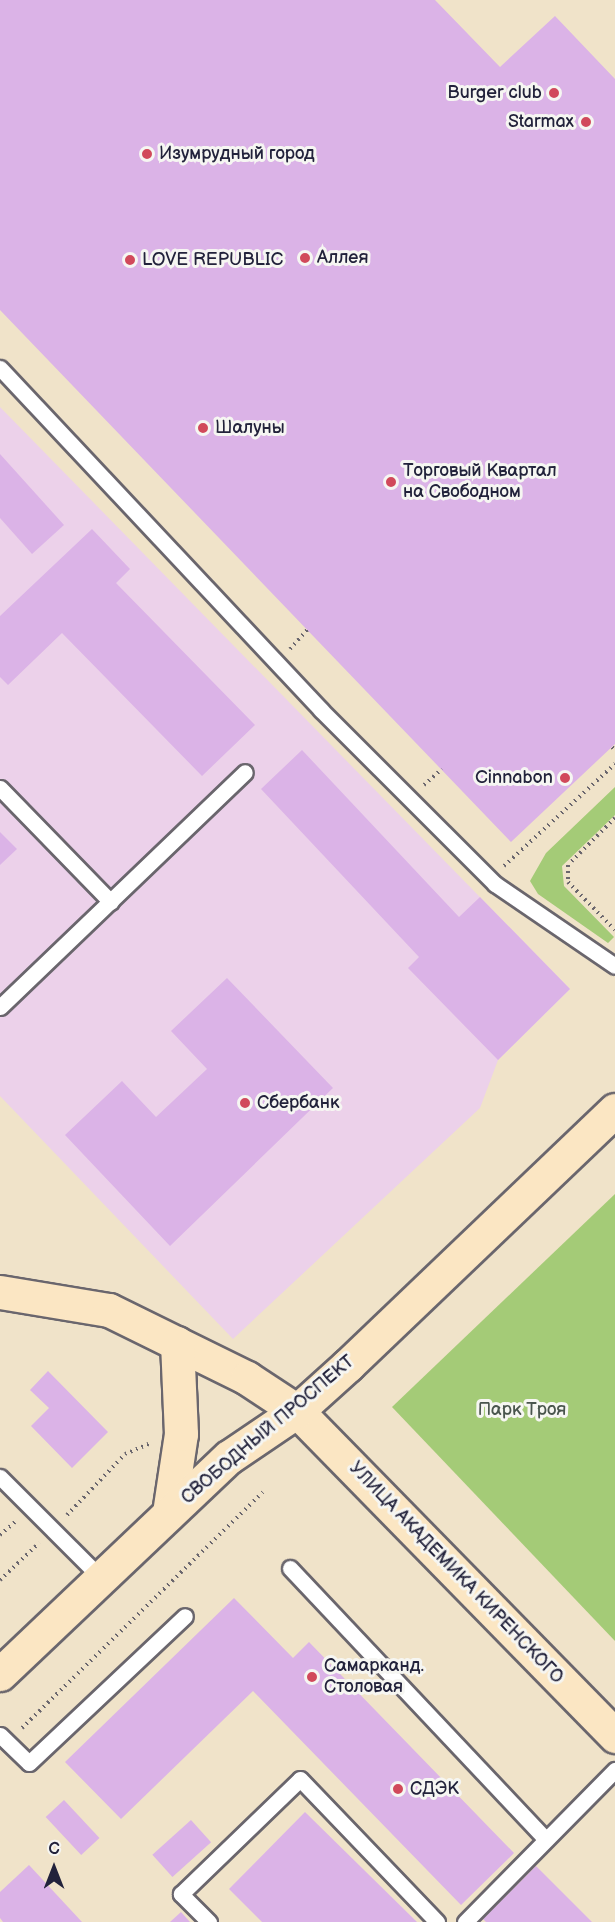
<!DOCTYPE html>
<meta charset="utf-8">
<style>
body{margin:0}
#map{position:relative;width:615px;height:1922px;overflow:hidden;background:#f0e3c9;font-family:"Balsamiq Sans",sans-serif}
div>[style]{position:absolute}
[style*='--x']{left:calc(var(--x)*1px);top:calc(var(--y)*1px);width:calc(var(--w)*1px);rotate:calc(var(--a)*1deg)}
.built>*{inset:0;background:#ecd1ea}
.green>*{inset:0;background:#a4cb77}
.building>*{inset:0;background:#dbb3e7;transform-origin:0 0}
.path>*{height:4px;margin-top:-2px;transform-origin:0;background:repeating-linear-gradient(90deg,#6a666d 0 1.5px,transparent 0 6px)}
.roads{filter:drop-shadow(2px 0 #6a666d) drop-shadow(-2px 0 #6a666d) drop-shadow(0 2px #6a666d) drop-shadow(0 -2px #6a666d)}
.lane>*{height:15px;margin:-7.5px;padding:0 7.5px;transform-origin:7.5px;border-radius:7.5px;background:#fff}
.secondary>*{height:33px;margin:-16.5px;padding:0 16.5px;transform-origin:16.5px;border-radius:16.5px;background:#fbe6c3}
.dots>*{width:16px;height:16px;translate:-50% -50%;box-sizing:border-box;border:3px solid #f6f6f2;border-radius:50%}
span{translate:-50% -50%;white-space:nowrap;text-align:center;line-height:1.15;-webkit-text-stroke:6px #f6f6f2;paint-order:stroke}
.poi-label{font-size:18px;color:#22223b}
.right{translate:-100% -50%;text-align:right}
.left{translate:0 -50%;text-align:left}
.park-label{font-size:18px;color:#49554d}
.street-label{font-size:18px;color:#22223b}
.north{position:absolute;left:24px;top:1838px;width:60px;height:60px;-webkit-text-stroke:4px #f6f6f2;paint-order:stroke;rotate:0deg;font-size:16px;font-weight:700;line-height:24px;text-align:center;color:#22223b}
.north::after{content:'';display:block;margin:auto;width:21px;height:27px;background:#22223b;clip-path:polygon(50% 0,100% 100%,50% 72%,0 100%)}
</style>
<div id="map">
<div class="built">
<i style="clip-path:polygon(0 407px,570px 989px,498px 1060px,480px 1108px,233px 1339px,0 1096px)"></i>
</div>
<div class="green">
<i style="clip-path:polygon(615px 787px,615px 815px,562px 866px,564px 886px,614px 937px,608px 943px,538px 894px,530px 881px,546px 853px)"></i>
<i style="clip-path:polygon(615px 1194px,615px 1641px,392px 1407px)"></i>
</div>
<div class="building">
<i style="clip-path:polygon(0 0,435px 0,500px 67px,555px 16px,615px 79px,615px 744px,511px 842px,0 310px)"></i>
<i style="clip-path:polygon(0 454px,64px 525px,32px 554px,0 518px)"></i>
<i style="clip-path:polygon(92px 529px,130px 569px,116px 583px,255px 725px,202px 776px,62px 633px,8px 685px,0 677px,0 616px)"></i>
<i style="clip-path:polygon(302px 750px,459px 917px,480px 897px,570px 989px,498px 1060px,408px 968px,419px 957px,261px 789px)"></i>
<i style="clip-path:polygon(0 832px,17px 849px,0 865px)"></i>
<i style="clip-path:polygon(227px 978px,333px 1088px,170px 1246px,65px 1135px,122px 1081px,156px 1117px,207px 1069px,171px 1031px)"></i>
<i style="clip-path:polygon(48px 1371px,108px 1432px,72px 1468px,31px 1426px,49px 1408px,30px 1390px)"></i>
<i style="clip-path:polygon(234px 1598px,293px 1658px,309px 1642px,514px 1853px,461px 1905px,253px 1691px,121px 1819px,65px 1762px)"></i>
<i style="left:64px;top:1800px;width:52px;height:25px;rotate:47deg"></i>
<i style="clip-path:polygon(305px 1812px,417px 1922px,262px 1922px,229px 1889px)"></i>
<i style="left:191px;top:1820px;width:30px;height:52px;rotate:48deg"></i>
<i style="clip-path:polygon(29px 1865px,82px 1922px,3px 1922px,0 1918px,0 1892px)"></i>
<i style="clip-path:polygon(536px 1866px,592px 1922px,486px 1922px,483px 1919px)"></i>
<i style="clip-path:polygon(181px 1912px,190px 1922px,170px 1922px)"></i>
</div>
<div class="path">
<i style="--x:290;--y:649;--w:27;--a:-48"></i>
<i style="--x:612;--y:747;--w:4;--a:45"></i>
<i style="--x:424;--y:785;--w:24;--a:-42"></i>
<i style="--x:615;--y:818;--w:66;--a:135"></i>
<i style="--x:568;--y:865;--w:17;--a:90"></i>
<i style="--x:568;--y:882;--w:67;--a:45.6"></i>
<i style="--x:504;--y:866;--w:151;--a:-42.6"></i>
<i style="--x:67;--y:1515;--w:84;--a:-46.4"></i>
<i style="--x:125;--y:1454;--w:26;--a:-23"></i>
<i style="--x:0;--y:1535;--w:21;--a:-41"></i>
<i style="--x:0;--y:1580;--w:54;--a:-43.5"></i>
<i style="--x:22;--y:1728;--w:337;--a:-44.4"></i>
</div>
<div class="roads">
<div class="lane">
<i style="--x:0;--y:368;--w:469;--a:46.8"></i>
<i style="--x:321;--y:710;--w:246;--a:45"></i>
<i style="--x:495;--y:884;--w:145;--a:34.3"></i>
<i style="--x:0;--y:788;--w:159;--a:45.8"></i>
<i style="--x:0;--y:1007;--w:339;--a:-43.8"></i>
<i style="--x:0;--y:1477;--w:141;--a:45"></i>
<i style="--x:290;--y:1568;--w:372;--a:46.7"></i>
<i style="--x:0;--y:1735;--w:40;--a:44"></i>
<i style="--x:29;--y:1763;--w:214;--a:-43.3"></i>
<i style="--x:209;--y:1922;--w:40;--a:-135"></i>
<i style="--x:181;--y:1894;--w:165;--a:-44"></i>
<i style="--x:300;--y:1779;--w:198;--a:46.2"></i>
<i style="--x:465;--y:1922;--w:214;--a:-45.4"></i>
</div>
<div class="secondary">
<i style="--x:0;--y:1292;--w:110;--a:9.4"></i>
<i style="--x:109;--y:1310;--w:154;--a:26.2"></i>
<i style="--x:247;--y:1378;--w:60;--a:33.4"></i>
<i style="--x:297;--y:1411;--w:455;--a:45.6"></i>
<i style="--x:169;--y:1513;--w:80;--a:-81.4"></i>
<i style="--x:181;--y:1434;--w:91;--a:-92.5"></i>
<i style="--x:0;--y:1674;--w:315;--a:-43.5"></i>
<i style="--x:229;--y:1457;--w:82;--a:-34.1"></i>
<i style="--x:297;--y:1411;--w:69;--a:-42"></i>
<i style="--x:348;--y:1365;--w:369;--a:-43.7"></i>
</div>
</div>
<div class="dots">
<i style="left:554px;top:93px;background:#d1495b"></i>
<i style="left:586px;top:122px;background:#d1495b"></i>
<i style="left:147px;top:154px;background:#d1495b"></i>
<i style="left:305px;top:258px;background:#d1495b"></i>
<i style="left:130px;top:260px;background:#d1495b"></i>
<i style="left:203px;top:428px;background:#d1495b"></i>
<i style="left:391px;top:482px;background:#d1495b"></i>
<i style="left:565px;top:778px;background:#d1495b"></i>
<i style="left:245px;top:1103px;background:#d1495b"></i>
<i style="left:312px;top:1677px;background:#d1495b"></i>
<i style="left:398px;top:1789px;background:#d1495b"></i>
</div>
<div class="poi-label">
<span class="right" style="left:542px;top:93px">Burger club</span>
<span class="right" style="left:574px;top:122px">Starmax</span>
<span class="left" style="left:159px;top:154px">Изумрудный город</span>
<span class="left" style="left:317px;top:258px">Аллея</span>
<span class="left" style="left:142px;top:260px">LOVE REPUBLIC</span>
<span class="left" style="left:215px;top:428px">Шалуны</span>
<span class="left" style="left:403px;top:482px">Торговый Квартал<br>на Свободном</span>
<span class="right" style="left:553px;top:778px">Cinnabon</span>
<span class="left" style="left:257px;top:1103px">Сбербанк</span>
<span class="left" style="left:324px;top:1677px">Самарканд.<br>Столовая</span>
<span class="left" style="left:410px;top:1789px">СДЭК</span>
</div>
<div class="park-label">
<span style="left:522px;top:1410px">Парк Троя</span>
</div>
<div class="street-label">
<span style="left:268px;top:1430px;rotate:-40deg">СВОБОДНЫЙ ПРОСПЕКТ</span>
<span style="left:456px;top:1573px;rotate:46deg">УЛИЦА АКАДЕМИКА КИРЕНСКОГО</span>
</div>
<div class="north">С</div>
</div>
